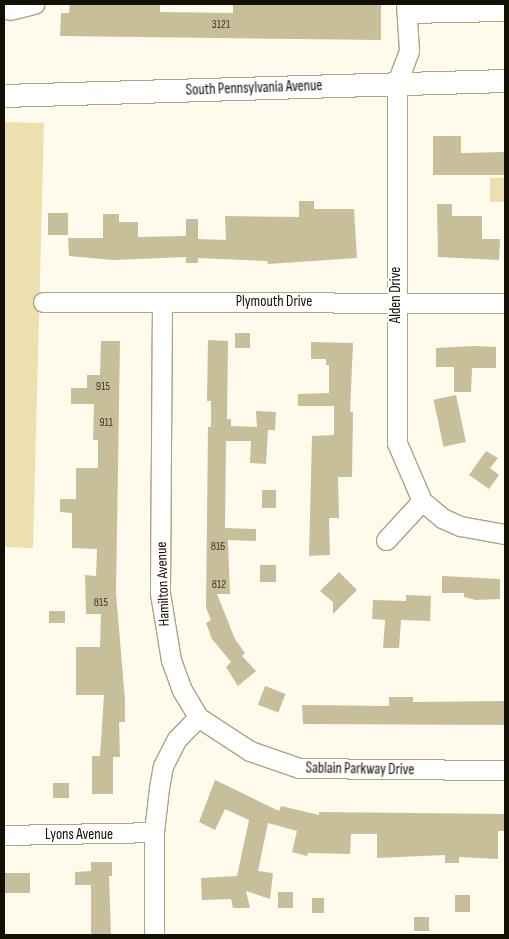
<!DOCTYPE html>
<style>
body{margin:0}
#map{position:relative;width:509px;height:939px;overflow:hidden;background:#fefbec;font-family:"Sofia Sans Condensed",sans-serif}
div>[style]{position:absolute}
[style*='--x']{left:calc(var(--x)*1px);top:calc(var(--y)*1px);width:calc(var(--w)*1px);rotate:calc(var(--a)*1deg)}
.green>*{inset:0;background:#ece0ae;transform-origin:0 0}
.building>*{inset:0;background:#c7be9a;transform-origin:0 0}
.roads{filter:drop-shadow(1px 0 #ada481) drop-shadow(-1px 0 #ada481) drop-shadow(0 1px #ada481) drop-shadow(0 -1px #ada481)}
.minor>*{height:19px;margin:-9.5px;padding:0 9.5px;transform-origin:9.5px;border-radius:9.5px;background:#fff}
.major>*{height:22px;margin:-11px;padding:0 11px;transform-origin:11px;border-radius:11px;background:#fff}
span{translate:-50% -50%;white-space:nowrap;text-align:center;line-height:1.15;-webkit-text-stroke:4px #fff;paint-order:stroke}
.number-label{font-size:12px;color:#3f3b29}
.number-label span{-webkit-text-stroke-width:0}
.street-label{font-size:15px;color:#120f03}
.frame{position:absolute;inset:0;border:5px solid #120f03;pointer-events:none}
</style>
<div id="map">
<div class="green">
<i style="clip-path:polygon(4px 122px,44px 123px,33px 548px,4px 547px)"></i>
<i style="left:490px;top:178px;width:15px;height:24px"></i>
</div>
<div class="building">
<i style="clip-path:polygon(70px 4px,160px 4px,160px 12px,233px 13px,233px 4px,381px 4px,381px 40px,60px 36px,61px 13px,69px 13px)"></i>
<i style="clip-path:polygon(433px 136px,461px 136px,461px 153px,505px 152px,505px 175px,433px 175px)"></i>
<i style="clip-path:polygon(299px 201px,314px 201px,314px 209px,354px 209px,357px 258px,268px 264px,267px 261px,198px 258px,198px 263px,186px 263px,186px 257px,113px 260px,69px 256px,68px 238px,103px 238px,103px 214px,119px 214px,119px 222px,138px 222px,138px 237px,186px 236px,186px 219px,198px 219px,198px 239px,226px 240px,225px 216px,299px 217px)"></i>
<i style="clip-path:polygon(437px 204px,452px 204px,452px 216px,482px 216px,482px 239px,500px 239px,499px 260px,438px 257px)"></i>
<i style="left:48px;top:213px;width:20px;height:22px"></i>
<i style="left:235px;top:333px;width:15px;height:15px"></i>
<i style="clip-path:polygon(208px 340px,228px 341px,227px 419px,231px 419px,231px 426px,257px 427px,256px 411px,276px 412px,275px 430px,268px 430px,266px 464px,250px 463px,251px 441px,226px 441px,225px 528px,256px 529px,256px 541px,228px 540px,230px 594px,217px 594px,235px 639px,245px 653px,242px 656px,256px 671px,238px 686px,226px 667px,231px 662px,212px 639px,206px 623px,211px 620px,206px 608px,208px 427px,211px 427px,211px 401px,207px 401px)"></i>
<i style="clip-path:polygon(101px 341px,120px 341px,116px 593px,125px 700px,125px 722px,119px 722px,120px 757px,113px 757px,113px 794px,92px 794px,92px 756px,100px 756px,104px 695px,76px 695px,76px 647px,100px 647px,101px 614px,86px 614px,85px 575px,96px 576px,97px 549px,72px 548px,72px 513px,60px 512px,60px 499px,76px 499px,76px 468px,98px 468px,98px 440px,93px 440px,94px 404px,71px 404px,71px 388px,87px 388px,87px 375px,100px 375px)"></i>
<i style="clip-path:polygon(311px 342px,353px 343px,350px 412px,353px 412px,352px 477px,338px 477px,339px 518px,329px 518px,330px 555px,309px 556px,312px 436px,334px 435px,334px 406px,298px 406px,298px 394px,329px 393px,329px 365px,326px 365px,326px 359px,311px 359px)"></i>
<i style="clip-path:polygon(474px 346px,496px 347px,496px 368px,472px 368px,471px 392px,454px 392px,454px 367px,436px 367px,436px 348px)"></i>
<i style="left:456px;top:395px;width:48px;height:23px;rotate:78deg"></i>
<i style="clip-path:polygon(486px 451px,498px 458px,490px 468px,499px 475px,489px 489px,469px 475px)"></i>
<i style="left:262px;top:490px;width:14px;height:18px"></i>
<i style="left:260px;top:565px;width:16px;height:17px"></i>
<i style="clip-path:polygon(339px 572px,357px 590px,333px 614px,333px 602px,320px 591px)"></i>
<i style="clip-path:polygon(442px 576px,500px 579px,500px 599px,476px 600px,464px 597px,464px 593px,442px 593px)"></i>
<i style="clip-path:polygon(406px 595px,431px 596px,430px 621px,401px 620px,399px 648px,383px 648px,385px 620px,372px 619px,373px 600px,406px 601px)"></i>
<i style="left:49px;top:611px;width:16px;height:12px"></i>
<i style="left:265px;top:686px;width:22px;height:20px;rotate:21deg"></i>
<i style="clip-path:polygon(389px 697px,413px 697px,413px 702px,505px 701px,505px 725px,303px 724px,302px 705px,389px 706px)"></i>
<i style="clip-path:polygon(215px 780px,279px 811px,281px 806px,319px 815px,319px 812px,505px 814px,505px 831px,498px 831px,498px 859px,459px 857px,459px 863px,445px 863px,445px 855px,377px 858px,377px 834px,351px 834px,350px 854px,308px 853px,307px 856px,292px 852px,297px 831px,268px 823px,258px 871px,273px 873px,270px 899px,246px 891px,250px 908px,233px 908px,231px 899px,202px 900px,201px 878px,237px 876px,249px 820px,225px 809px,215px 830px,199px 822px)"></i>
<i style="left:53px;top:783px;width:16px;height:15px"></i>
<i style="clip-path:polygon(91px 862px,112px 862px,112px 876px,109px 876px,111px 935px,91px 935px,91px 885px,75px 885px,75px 872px,91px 871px)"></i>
<i style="left:4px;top:873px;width:26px;height:20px"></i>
<i style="left:278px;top:892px;width:15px;height:16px"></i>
<i style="left:455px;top:895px;width:15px;height:17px"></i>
<i style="left:312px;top:898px;width:12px;height:15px"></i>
<i style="left:414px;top:917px;width:15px;height:14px"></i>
</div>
<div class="roads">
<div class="minor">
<i style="--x:406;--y:4;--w:47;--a:86.3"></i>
<i style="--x:409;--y:51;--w:34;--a:111"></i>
<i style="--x:397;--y:83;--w:360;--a:90"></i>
<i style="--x:397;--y:443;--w:63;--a:66.7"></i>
<i style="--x:422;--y:501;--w:26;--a:40"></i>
<i style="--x:442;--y:518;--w:20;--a:24"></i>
<i style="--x:460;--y:526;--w:46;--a:10.1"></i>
<i style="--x:10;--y:10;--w:25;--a:-14"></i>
<i style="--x:407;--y:13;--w:98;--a:-1.2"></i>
<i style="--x:43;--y:302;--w:462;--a:0.1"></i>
<i style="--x:162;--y:303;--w:290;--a:90.4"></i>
<i style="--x:160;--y:593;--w:68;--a:80.7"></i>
<i style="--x:171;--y:660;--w:32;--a:70"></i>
<i style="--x:182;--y:690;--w:31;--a:59"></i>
<i style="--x:198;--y:717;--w:62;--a:33.2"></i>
<i style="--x:250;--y:751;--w:52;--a:19.1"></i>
<i style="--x:299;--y:768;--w:206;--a:0.6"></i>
<i style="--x:386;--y:540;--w:53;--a:-47.3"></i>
<i style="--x:4;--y:835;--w:150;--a:-1.1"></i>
<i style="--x:154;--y:935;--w:103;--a:-90"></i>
<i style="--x:154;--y:832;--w:44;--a:-83.5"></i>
<i style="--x:159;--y:788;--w:22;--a:-80"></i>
<i style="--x:163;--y:766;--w:30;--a:-63"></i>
<i style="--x:177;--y:739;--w:30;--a:-46"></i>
</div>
<div class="major">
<i style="--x:4;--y:96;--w:501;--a:-1.71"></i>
</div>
</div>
<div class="number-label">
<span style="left:221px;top:25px">3121</span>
<span style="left:103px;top:387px">915</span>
<span style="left:106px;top:423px">911</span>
<span style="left:218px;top:547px">816</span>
<span style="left:219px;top:585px">812</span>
<span style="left:101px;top:603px">815</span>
</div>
<div class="street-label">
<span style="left:254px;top:88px;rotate:-2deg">South Pennsylvania Avenue</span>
<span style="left:396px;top:295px;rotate:-90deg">Alden Drive</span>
<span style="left:274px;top:302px">Plymouth Drive</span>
<span style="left:163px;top:584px;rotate:-92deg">Hamilton Avenue</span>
<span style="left:360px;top:769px;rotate:1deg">Sablain Parkway Drive</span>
<span style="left:79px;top:835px">Lyons Avenue</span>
</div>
<div class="frame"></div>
</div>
